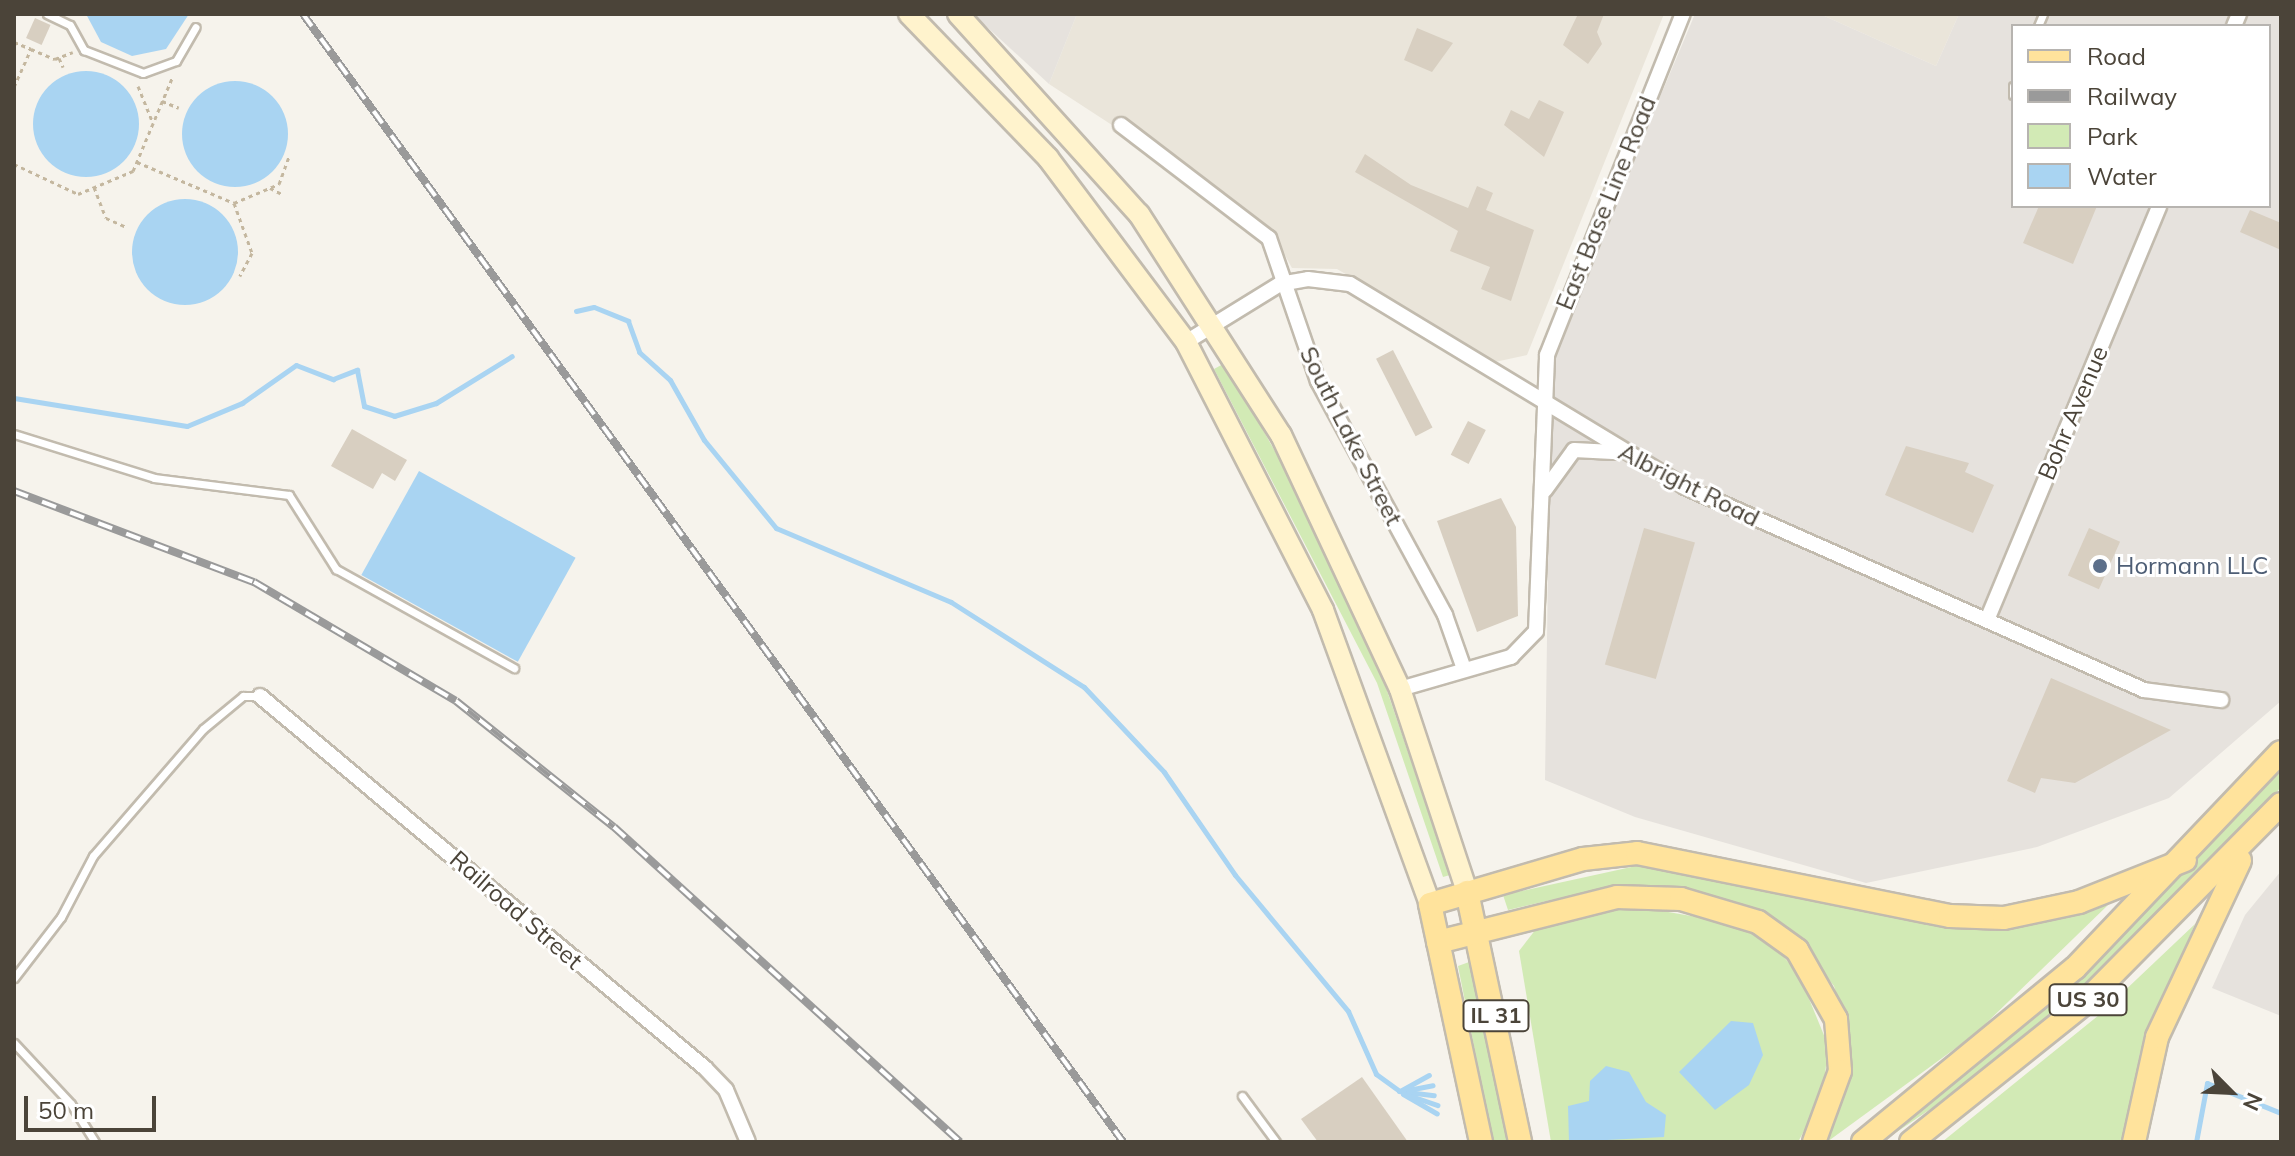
<!DOCTYPE html>
<style>
body{margin:0}
#map{position:relative;width:2295px;height:1156px;overflow:hidden;background:#f6f3ec;font-family:Mulish,sans-serif}
div>[style]{position:absolute}
[style*='--x']{left:calc(var(--x)*1px);top:calc(var(--y)*1px);width:calc(var(--w)*1px);rotate:calc(var(--a)*1deg)}
.residential>*{inset:0;background:#eae5da}
.industrial>*{inset:0;background:#e6e2dd}
.green>*{inset:0;background:#d2eab5}
.water>*{inset:0;background:#a9d4f2;transform-origin:0 0}
.round{border-radius:50%}
.stream>*{height:5px;margin:-2.5px;padding:0 2.5px;transform-origin:2.5px;border-radius:2.5px;background:#a9d4f2}
.building>*{inset:0;background:#d8cfc1;transform-origin:0 0}
.path>*{height:3px;margin-top:-1.5px;transform-origin:0;background:repeating-linear-gradient(90deg,#c4b79f 0 4px,transparent 0 8px)}
.roads{filter:drop-shadow(2px 0 #c2bbae) drop-shadow(-2px 0 #c2bbae) drop-shadow(0 2px #c2bbae) drop-shadow(0 -2px #c2bbae)}
.service>*{height:7px;margin:-3.5px;padding:0 3.5px;transform-origin:3.5px;border-radius:3.5px;background:#fff}
.minor>*{height:14px;margin:-7px;padding:0 7px;transform-origin:7px;border-radius:7px;background:#fff}
.secondary>*{height:20px;margin:-10px;padding:0 10px;transform-origin:10px;border-radius:10px;background:#fff3cd}
.primary>*{height:22px;margin:-11px;padding:0 11px;transform-origin:11px;border-radius:11px;background:#ffe39c}
.rail>*{height:8px;margin-top:-4px;transform-origin:0;background:repeating-linear-gradient(90deg,#fff 0 15px,#9a9a9a 0 30px);box-sizing:border-box;border-block:2px solid #9a9a9a}
.dots>*{width:22px;height:22px;translate:-50% -50%;box-sizing:border-box;border:4px solid #fff;border-radius:50%}
span{translate:-50% -50%;white-space:nowrap;text-align:center;line-height:1.15;-webkit-text-stroke:6px #fff;paint-order:stroke}
.shield-label span{padding:2px 6px;background:#fff;border:2px solid;border-radius:6px;-webkit-text-stroke-width:0}
.shield-label{font-size:22px;color:#4b4439;font-weight:700}
.street-label{font-size:24px;color:#4b4439}
.service-label{font-size:24px;color:#4e5e75}
.left{translate:0 -50%;text-align:left}
.frame{position:absolute;inset:0;border:16px solid #4b4439;pointer-events:none}
.legend{position:absolute;left:2011px;top:24px;width:260px;height:184px;box-sizing:border-box;background:#fff;border:2px solid #b7b4b0;margin:0;padding:10px 14px;list-style:none;font-size:24px;color:#4b4439}
.legend li{display:flex;align-items:center;gap:16px;height:40px}
.legend b{width:40px;border:2px solid #b7b4b0}
.north{position:absolute;left:2191px;top:1052px;width:80px;height:80px;-webkit-text-stroke:6px #fff;paint-order:stroke;rotate:114deg;font-size:22px;font-weight:700;line-height:32px;text-align:center;color:#4b4439}
.north::after{content:'';display:block;margin:auto;width:28px;height:36px;background:#4b4439;clip-path:polygon(50% 0,100% 100%,50% 72%,0 100%)}
.scale{position:absolute;left:24px;top:1096px;width:132px;height:36px;box-sizing:border-box;border:4px solid #4b4439;border-top:0;padding-left:10px;font-size:24px;line-height:28px;white-space:nowrap;color:#4b4439;-webkit-text-stroke:6px #fff;paint-order:stroke}
</style>
<div id="map">
<div class="residential">
<i style="clip-path:polygon(1077px 14px,1664px 14px,1527px 355px,1495px 362px,1337px 269px,1292px 268px,1270px 228px,1049px 84px)"></i>
<i style="clip-path:polygon(1820px 14px,1959px 14px,1936px 66px)"></i>
</div>
<div class="industrial">
<i style="clip-path:polygon(973px 14px,1077px 14px,1049px 84px)"></i>
<i style="clip-path:polygon(evenodd,1695px 14px,1820px 14px,1936px 66px,1959px 14px,2281px 14px,2281px 701px,2169px 798px,2037px 847px,1866px 883px,1635px 817px,1545px 780px,1551px 356px,1695px 14px,2013px 26px,2269px 26px,2269px 206px,2013px 206px,2013px 26px)"></i>
<i style="clip-path:polygon(2281px 871px,2281px 1016px,2212px 988px,2245px 915px)"></i>
</div>
<div class="green">
<i style="clip-path:polygon(1225px 363px,1297px 490px,1380px 670px,1450px 875px,1443px 877px,1377px 683px,1214px 369px)"></i>
<i style="clip-path:polygon(2281px 770px,2281px 787px,2258px 813px,2121px 956px,1988px 1070px,1882px 1142px,2082px 977px)"></i>
<i style="clip-path:polygon(1636px 866px,2006px 927px,2108px 905px,1975px 1034px,1827px 1142px,1847px 1088px,1848px 1030px,1834px 986px,1788px 929px,1739px 903px,1688px 889px,1611px 886px,1508px 910px,1503px 895px)"></i>
<i style="clip-path:polygon(1634px 906px,1731px 923px,1770px 943px,1798px 972px,1828px 1045px,1823px 1096px,1798px 1142px,1551px 1142px,1519px 951px,1536px 929px)"></i>
<i style="clip-path:polygon(2195px 924px,2140px 1053px,2123px 1142px,1942px 1142px,2099px 1015px)"></i>
<i style="clip-path:polygon(1472px 961px,1499px 1090px,1508px 1142px,1493px 1142px,1458px 966px)"></i>
</div>
<div class="water">
<i style="clip-path:polygon(86px 14px,189px 14px,166px 49px,132px 56px,101px 42px)"></i>
<i class="round" style="left:33px;top:71px;width:106px;height:106px"></i>
<i class="round" style="left:182px;top:81px;width:106px;height:106px"></i>
<i class="round" style="left:132px;top:199px;width:106px;height:106px"></i>
<i style="left:419px;top:471px;width:179px;height:119px;rotate:29deg"></i>
<i style="clip-path:polygon(1731px 1021px,1753px 1023px,1763px 1055px,1749px 1085px,1715px 1110px,1679px 1072px)"></i>
<i style="clip-path:polygon(1606px 1066px,1629px 1072px,1646px 1102px,1666px 1115px,1664px 1137px,1569px 1142px,1568px 1106px,1589px 1101px,1590px 1081px)"></i>
</div>
<div class="stream">
<i style="--x:576;--y:311;--w:18;--a:-13"></i>
<i style="--x:594;--y:307;--w:37;--a:22"></i>
<i style="--x:628;--y:321;--w:33;--a:70"></i>
<i style="--x:639;--y:352;--w:42;--a:42.1"></i>
<i style="--x:670;--y:380;--w:69;--a:60.5"></i>
<i style="--x:704;--y:440;--w:114;--a:50.7"></i>
<i style="--x:776;--y:528;--w:190;--a:22.9"></i>
<i style="--x:951;--y:602;--w:158;--a:32.6"></i>
<i style="--x:1084;--y:687;--w:117;--a:46.7"></i>
<i style="--x:1164;--y:772;--w:125;--a:55.4"></i>
<i style="--x:1235;--y:875;--w:177;--a:50.3"></i>
<i style="--x:1348;--y:1011;--w:69;--a:66"></i>
<i style="--x:1376;--y:1074;--w:29;--a:36"></i>
<i style="--x:1399;--y:1091;--w:35;--a:7"></i>
<i style="--x:14;--y:398;--w:175;--a:9.2"></i>
<i style="--x:187;--y:426;--w:60;--a:-22.7"></i>
<i style="--x:242;--y:403;--w:66;--a:-35.1"></i>
<i style="--x:296;--y:365;--w:40;--a:21"></i>
<i style="--x:333;--y:379;--w:26;--a:-21"></i>
<i style="--x:357;--y:370;--w:37;--a:79"></i>
<i style="--x:364;--y:406;--w:32;--a:18"></i>
<i style="--x:394;--y:416;--w:44;--a:-17.2"></i>
<i style="--x:436;--y:403;--w:89;--a:-31.7"></i>
<i style="--x:1408;--y:1090;--w:25;--a:-11"></i>
<i style="--x:1400;--y:1091;--w:33;--a:-29"></i>
<i style="--x:1403;--y:1094;--w:39;--a:30"></i>
<i style="--x:1411;--y:1096;--w:28;--a:19"></i>
<i style="--x:2196;--y:1142;--w:60;--a:-79.4"></i>
<i style="--x:2207;--y:1083;--w:80;--a:22.1"></i>
</div>
<div class="building">
<i style="clip-path:polygon(1578px 14px,1604px 14px,1597px 32px,1602px 44px,1588px 64px,1563px 45px)"></i>
<i style="left:35px;top:18px;width:17px;height:22px;rotate:24deg"></i>
<i style="clip-path:polygon(1417px 28px,1453px 43px,1432px 72px,1404px 60px)"></i>
<i style="clip-path:polygon(1539px 100px,1564px 112px,1544px 157px,1504px 125px,1511px 110px,1529px 119px)"></i>
<i style="clip-path:polygon(1365px 154px,1411px 185px,1468px 208px,1477px 186px,1493px 193px,1486px 210px,1534px 230px,1511px 301px,1481px 289px,1490px 267px,1450px 251px,1458px 231px,1355px 172px)"></i>
<i style="clip-path:polygon(2039px 206px,2097px 206px,2073px 264px,2023px 243px)"></i>
<i style="clip-path:polygon(2250px 210px,2281px 223px,2281px 250px,2240px 232px)"></i>
<i style="left:1393px;top:350px;width:87px;height:19px;rotate:63deg"></i>
<i style="left:1468px;top:421px;width:20px;height:38px;rotate:27deg"></i>
<i style="clip-path:polygon(352px 429px,407px 460px,395px 481px,382px 473px,373px 489px,331px 466px)"></i>
<i style="clip-path:polygon(1906px 446px,1969px 463px,1965px 472px,1994px 485px,1973px 533px,1885px 495px)"></i>
<i style="clip-path:polygon(1501px 498px,1516px 527px,1518px 616px,1477px 632px,1437px 521px)"></i>
<i style="left:1644px;top:528px;width:53px;height:142px;rotate:16deg"></i>
<i style="left:2089px;top:528px;width:34px;height:52px;rotate:24deg"></i>
<i style="clip-path:polygon(2051px 678px,2171px 730px,2075px 783px,2041px 778px,2035px 793px,2007px 781px)"></i>
<i style="clip-path:polygon(1362px 1077px,1408px 1142px,1318px 1142px,1301px 1119px)"></i>
</div>
<div class="path">
<i style="--x:14;--y:42;--w:18;--a:22"></i>
<i style="--x:59;--y:58;--w:10;--a:66"></i>
<i style="--x:138;--y:86;--w:40;--a:68"></i>
<i style="--x:14;--y:87;--w:42;--a:-65.9"></i>
<i style="--x:31;--y:49;--w:26;--a:23"></i>
<i style="--x:55;--y:59;--w:19;--a:-21"></i>
<i style="--x:162;--y:101;--w:18;--a:22"></i>
<i style="--x:137;--y:162;--w:105;--a:22.9"></i>
<i style="--x:234;--y:203;--w:53;--a:70.2"></i>
<i style="--x:252;--y:253;--w:26;--a:118"></i>
<i style="--x:14;--y:164;--w:71;--a:25.1"></i>
<i style="--x:78;--y:194;--w:60;--a:-22.7"></i>
<i style="--x:133;--y:171;--w:103;--a:-67.2"></i>
<i style="--x:94;--y:187;--w:33;--a:69"></i>
<i style="--x:106;--y:218;--w:22;--a:24"></i>
<i style="--x:270;--y:188;--w:13;--a:27"></i>
<i style="--x:234;--y:203;--w:49;--a:-22.9"></i>
<i style="--x:279;--y:184;--w:29;--a:-70"></i>
</div>
<div class="roads">
<div class="service">
<i style="--x:47;--y:14;--w:25;--a:26"></i>
<i style="--x:70;--y:25;--w:29;--a:61"></i>
<i style="--x:84;--y:50;--w:63;--a:21.3"></i>
<i style="--x:143;--y:73;--w:35;--a:-20"></i>
<i style="--x:176;--y:61;--w:39;--a:-60"></i>
<i style="--x:2038;--y:26;--w:13;--a:-67"></i>
<i style="--x:2013;--y:86;--w:9;--a:90"></i>
<i style="--x:14;--y:434;--w:147;--a:17.4"></i>
<i style="--x:154;--y:478;--w:136;--a:7.2"></i>
<i style="--x:289;--y:495;--w:88;--a:57.6"></i>
<i style="--x:336;--y:569;--w:204;--a:29.1"></i>
<i style="--x:14;--y:978;--w:77;--a:-52.4"></i>
<i style="--x:61;--y:917;--w:69;--a:-62.3"></i>
<i style="--x:93;--y:856;--w:168;--a:-49.1"></i>
<i style="--x:203;--y:729;--w:52;--a:-39.5"></i>
<i style="--x:243;--y:696;--w:17;--a:0"></i>
<i style="--x:14;--y:1043;--w:83;--a:46.9"></i>
<i style="--x:71;--y:1104;--w:45;--a:57.7"></i>
<i style="--x:1242;--y:1096;--w:57;--a:53.5"></i>
</div>
<div class="minor">
<i style="--x:2234;--y:26;--w:13;--a:-67"></i>
<i style="--x:1121;--y:125;--w:186;--a:37.4"></i>
<i style="--x:1269;--y:238;--w:151;--a:71.1"></i>
<i style="--x:1318;--y:381;--w:266;--a:61.5"></i>
<i style="--x:1445;--y:615;--w:57;--a:70.6"></i>
<i style="--x:1186;--y:342;--w:110;--a:-31.7"></i>
<i style="--x:1280;--y:284;--w:28;--a:-10"></i>
<i style="--x:1308;--y:279;--w:42;--a:6.8"></i>
<i style="--x:1350;--y:284;--w:392;--a:31.2"></i>
<i style="--x:1685;--y:487;--w:502;--a:23.86"></i>
<i style="--x:2144;--y:690;--w:78;--a:7.4"></i>
<i style="--x:1545;--y:490;--w:49;--a:-54.1"></i>
<i style="--x:1574;--y:450;--w:39;--a:3"></i>
<i style="--x:1987;--y:620;--w:448;--a:-67.4"></i>
<i style="--x:1400;--y:689;--w:116;--a:-16.1"></i>
<i style="--x:1511;--y:657;--w:36;--a:-46"></i>
<i style="--x:1536;--y:631;--w:276;--a:-87.7"></i>
<i style="--x:1547;--y:355;--w:367;--a:-68.3"></i>
<i style="--x:260;--y:696;--w:580;--a:39.89"></i>
<i style="--x:705;--y:1068;--w:30;--a:46"></i>
<i style="--x:726;--y:1090;--w:56;--a:67.1"></i>
</div>
<div class="secondary">
<i style="--x:909;--y:14;--w:200;--a:46"></i>
<i style="--x:1048;--y:158;--w:230;--a:53.1"></i>
<i style="--x:1186;--y:342;--w:301;--a:62.9"></i>
<i style="--x:1323;--y:610;--w:313;--a:70"></i>
<i style="--x:958;--y:14;--w:270;--a:47.9"></i>
<i style="--x:1139;--y:214;--w:263;--a:57.3"></i>
<i style="--x:1281;--y:435;--w:280;--a:64.9"></i>
<i style="--x:1400;--y:689;--w:214;--a:71.7"></i>
</div>
<div class="primary">
<i style="--x:1467;--y:892;--w:256;--a:78"></i>
<i style="--x:1438;--y:942;--w:185;--a:-14.1"></i>
<i style="--x:1617;--y:897;--w:64;--a:1.8"></i>
<i style="--x:1681;--y:899;--w:80;--a:16.6"></i>
<i style="--x:1758;--y:922;--w:48;--a:35.7"></i>
<i style="--x:1797;--y:950;--w:79;--a:60.5"></i>
<i style="--x:1836;--y:1019;--w:52;--a:85.6"></i>
<i style="--x:1840;--y:1071;--w:76;--a:110.1"></i>
<i style="--x:1481;--y:1142;--w:243;--a:-102.1"></i>
<i style="--x:1430;--y:904;--w:159;--a:-16.4"></i>
<i style="--x:1583;--y:859;--w:54;--a:-6.3"></i>
<i style="--x:1637;--y:853;--w:319;--a:11.4"></i>
<i style="--x:1950;--y:916;--w:54;--a:2.1"></i>
<i style="--x:2004;--y:918;--w:77;--a:-12"></i>
<i style="--x:2079;--y:902;--w:114;--a:-21.6"></i>
<i style="--x:1863;--y:1142;--w:274;--a:-39.4"></i>
<i style="--x:2075;--y:968;--w:298;--a:-46.4"></i>
<i style="--x:1911;--y:1142;--w:221;--a:-38.7"></i>
<i style="--x:2083;--y:1004;--w:281;--a:-45.3"></i>
<i style="--x:2134;--y:1142;--w:107;--a:-77.6"></i>
<i style="--x:2157;--y:1037;--w:195;--a:-64.8"></i>
</div>
</div>
<div class="rail">
<i style="--x:303;--y:14;--w:1395;--a:53.98"></i>
<i style="--x:14;--y:491;--w:257;--a:20.8"></i>
<i style="--x:254;--y:582;--w:234;--a:30.5"></i>
<i style="--x:456;--y:701;--w:202;--a:38.6"></i>
<i style="--x:614;--y:827;--w:468;--a:42.3"></i>
</div>
<div class="dots">
<i style="left:2100px;top:566px;background:#5c6f8a"></i>
</div>
<div class="shield-label">
<span style="left:2088px;top:1000px">US 30</span>
<span style="left:1496px;top:1016px">IL 31</span>
</div>
<div class="street-label">
<span style="left:1606px;top:203px;rotate:-68deg">East Base Line Road</span>
<span style="left:2073px;top:413px;rotate:-67deg">Bohr Avenue</span>
<span style="left:1351px;top:436px;rotate:63deg">South Lake Street</span>
<span style="left:1689px;top:485px;rotate:27deg">Albright Road</span>
<span style="left:516px;top:910px;rotate:41deg">Railroad Street</span>
</div>
<div class="service-label">
<span class="left" style="left:2116px;top:566px">Hormann LLC</span>
</div>
<div class="frame"></div>
<ul class="legend">
<li><b style="height:10px;background:#ffe39c"></b>Road</li>
<li><b style="height:10px;background:#9a9a9a"></b>Railway</li>
<li><b style="height:22px;background:#d2eab5"></b>Park</li>
<li><b style="height:22px;background:#a9d4f2"></b>Water</li>
</ul>
<div class="north">N</div>
<div class="scale">50 m</div>
</div>
